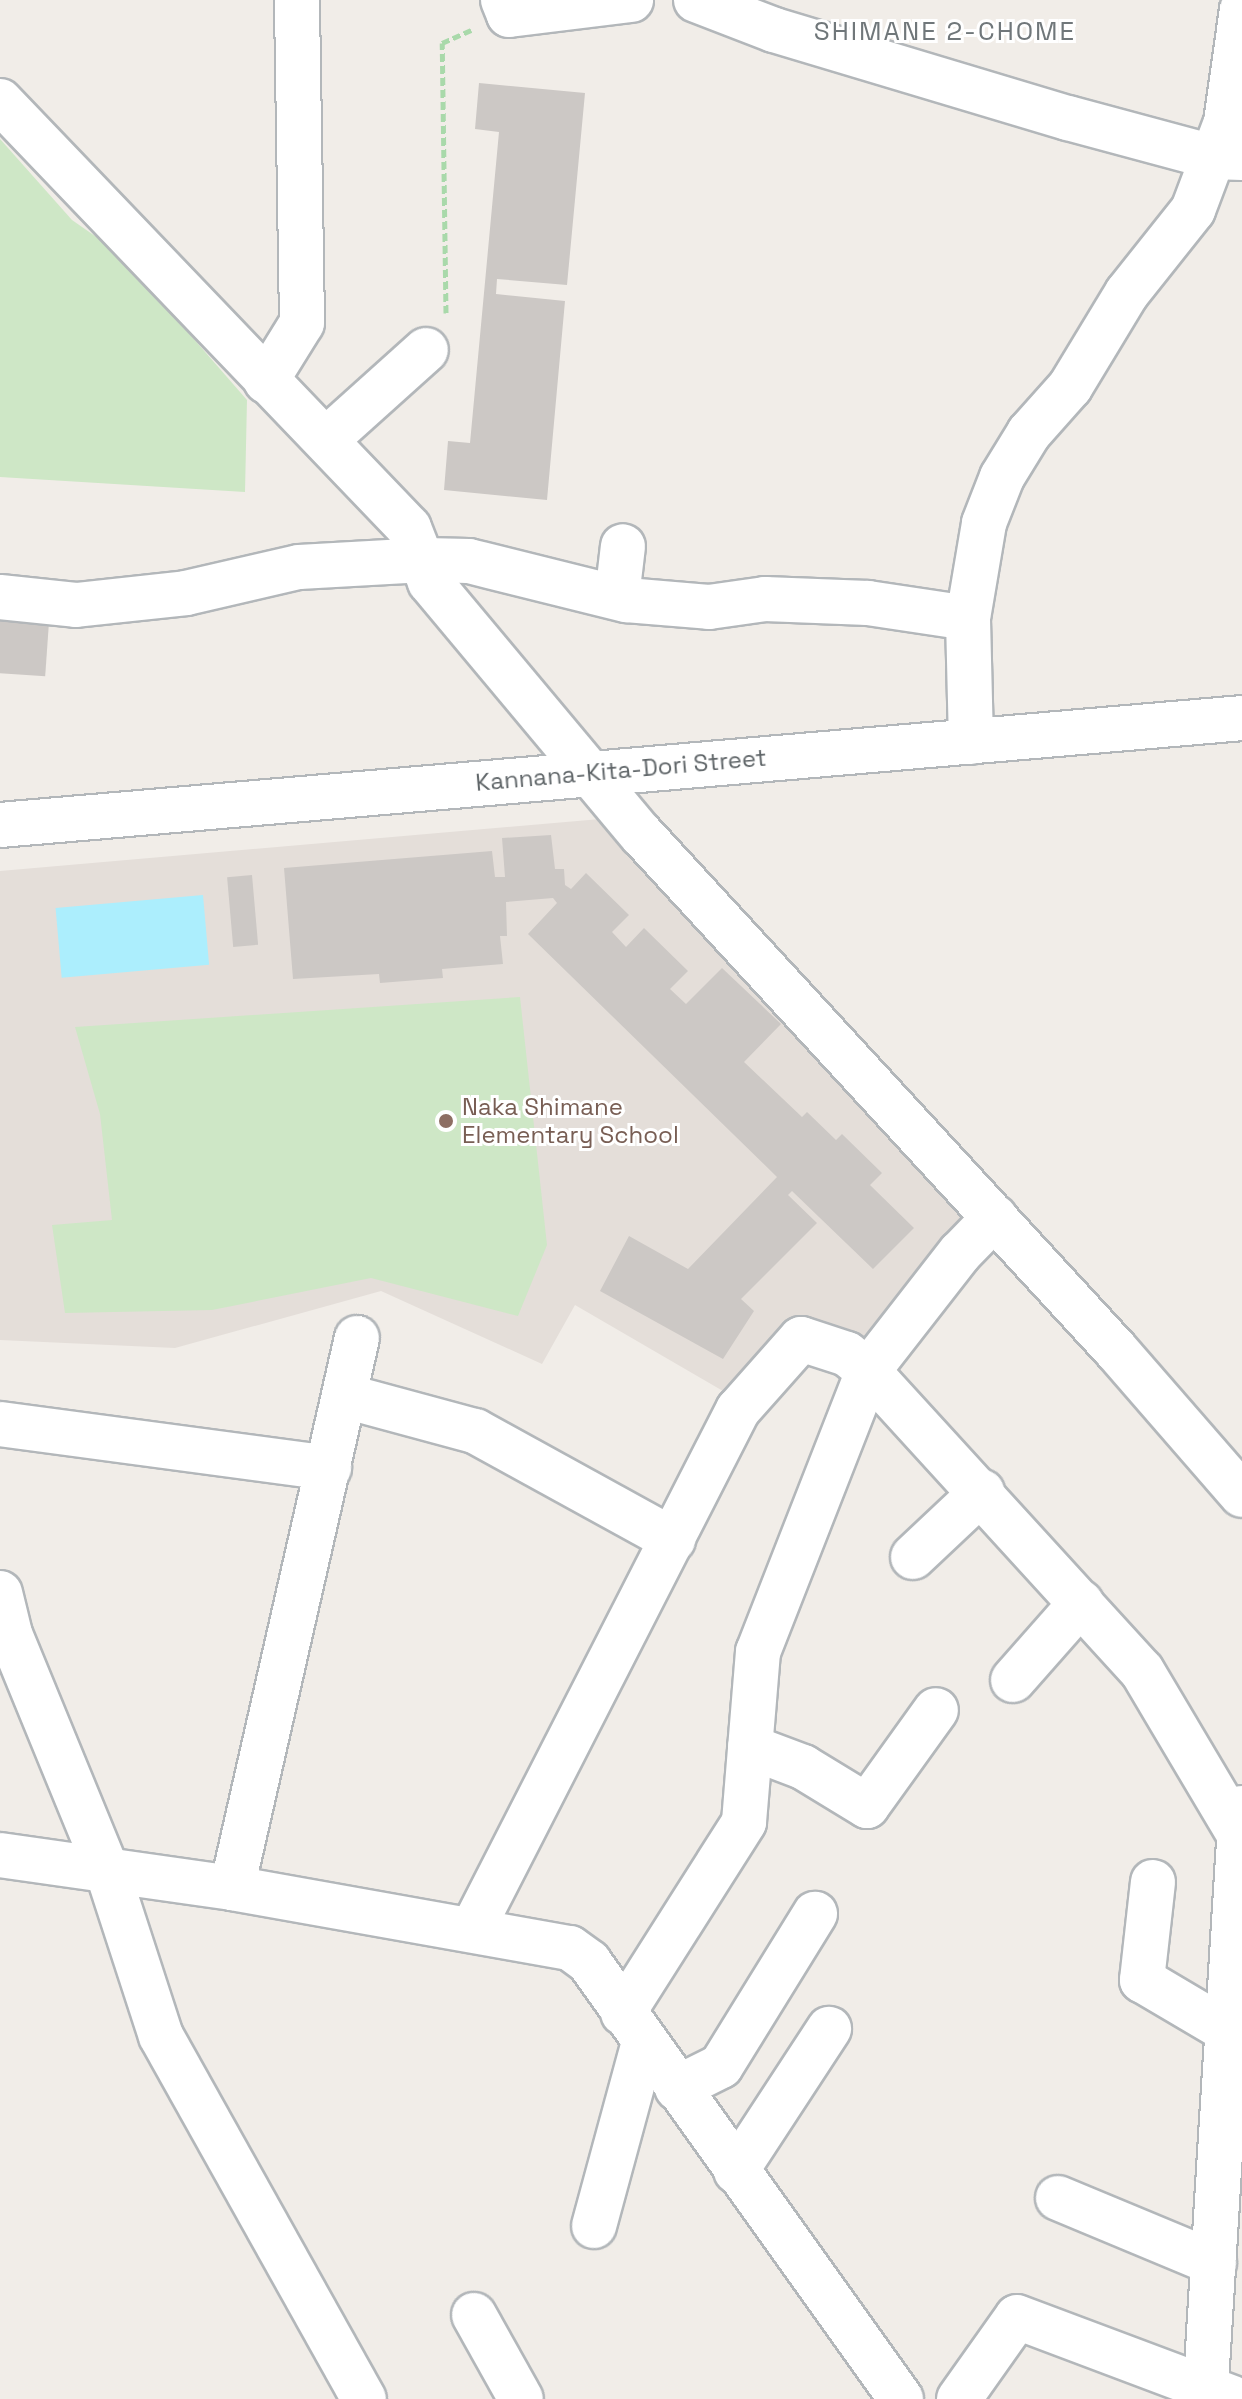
<!DOCTYPE html>
<style>
body{margin:0}
#map{position:relative;width:1242px;height:2399px;overflow:hidden;background:#f1ede8;font-family:"Space Grotesk",sans-serif}
div>[style]{position:absolute}
[style*='--x']{left:calc(var(--x)*1px);top:calc(var(--y)*1px);width:calc(var(--w)*1px);rotate:calc(var(--a)*1deg)}
.education>*{inset:0;background:#e4ded9}
.green>*{inset:0;background:#cee7c6}
.water>*{inset:0;background:#aceefd;transform-origin:0 0}
.building>*{inset:0;background:#ccc8c5;transform-origin:0 0}
.path>*{height:5px;margin-top:-2.5px;transform-origin:0;background:repeating-linear-gradient(90deg,#a9d9aa 0 8px,transparent 0 12px)}
.roads{filter:drop-shadow(2px 0 #b3b7ba) drop-shadow(-2px 0 #b3b7ba) drop-shadow(0 2px #b3b7ba) drop-shadow(0 -2px #b3b7ba)}
.minor>*{height:44px;margin:-22px;padding:0 22px;transform-origin:22px;border-radius:22px;background:#fff}
.dots>*{width:22px;height:22px;translate:-50% -50%;box-sizing:border-box;border:4px solid #fff;border-radius:50%}
span{translate:-50% -50%;white-space:nowrap;text-align:center;line-height:1.15;-webkit-text-stroke:6px #fff;paint-order:stroke}
.street-label{font-size:24px;color:#5f6568}
.education-label{font-size:24px;color:#785e54}
.left{translate:0 -50%;text-align:left}
.neighbourhood-label{font-size:26px;color:#70777a;letter-spacing:2px}
</style>
<div id="map">
<div class="education">
<i style="clip-path:polygon(612px 818px,968px 1209px,967px 1228px,871px 1350px,799px 1325px,735px 1398px,575px 1305px,542px 1364px,381px 1291px,175px 1348px,0 1340px,0 871px)"></i>
</div>
<div class="green">
<i style="clip-path:polygon(0 139px,72px 220px,118px 252px,247px 400px,245px 492px,0 477px)"></i>
<i style="clip-path:polygon(520px 997px,547px 1245px,518px 1316px,371px 1278px,212px 1310px,65px 1313px,52px 1225px,112px 1220px,100px 1114px,75px 1027px)"></i>
</div>
<div class="water">
<i style="left:203px;top:895px;width:70px;height:148px;rotate:85deg"></i>
</div>
<div class="building">
<i style="clip-path:polygon(479px 83px,585px 93px,567px 285px,497px 279px,496px 294px,565px 301px,547px 500px,444px 490px,448px 441px,470px 443px,499px 132px,475px 129px)"></i>
<i style="left:0;top:620px;width:49px;height:53px;rotate:4deg"></i>
<i style="clip-path:polygon(551px 835px,555px 869px,564px 869px,565px 885px,571px 889px,586px 873px,629px 915px,612px 932px,626px 947px,644px 928px,688px 971px,670px 989px,686px 1004px,722px 968px,781px 1024px,744px 1062px,802px 1117px,807px 1112px,836px 1140px,842px 1134px,882px 1173px,870px 1185px,914px 1228px,873px 1269px,792px 1191px,788px 1195px,817px 1223px,741px 1299px,754px 1311px,723px 1359px,600px 1291px,629px 1236px,688px 1269px,777px 1177px,528px 934px,557px 903px,553px 898px,506px 902px,507px 936px,500px 936px,503px 964px,442px 969px,443px 978px,380px 983px,379px 974px,293px 979px,284px 868px,492px 851px,495px 877px,505px 877px,502px 838px)"></i>
<i style="left:252px;top:875px;width:70px;height:25px;rotate:85deg"></i>
</div>
<div class="path">
<i style="--x:446;--y:313;--w:270;--a:-90.8"></i>
<i style="--x:442;--y:43;--w:32;--a:-24"></i>
</div>
<div class="roads">
<div class="minor">
<i style="--x:503;--y:0;--w:16;--a:68"></i>
<i style="--x:509;--y:15;--w:123;--a:-7"></i>
<i style="--x:696;--y:0;--w:84;--a:21"></i>
<i style="--x:774;--y:30;--w:307;--a:16.7"></i>
<i style="--x:1068;--y:118;--w:150;--a:15.1"></i>
<i style="--x:1213;--y:157;--w:29;--a:2"></i>
<i style="--x:0;--y:101;--w:591;--a:46.23"></i>
<i style="--x:409;--y:528;--w:58;--a:68.7"></i>
<i style="--x:430;--y:582;--w:329;--a:50.1"></i>
<i style="--x:641;--y:834;--w:701;--a:47.37"></i>
<i style="--x:1116;--y:1350;--w:192;--a:49"></i>
<i style="--x:266;--y:381;--w:68;--a:-58.2"></i>
<i style="--x:302;--y:323;--w:323;--a:-90.9"></i>
<i style="--x:327;--y:439;--w:133;--a:-42"></i>
<i style="--x:0;--y:597;--w:76;--a:6"></i>
<i style="--x:76;--y:605;--w:111;--a:-6.2"></i>
<i style="--x:186;--y:593;--w:116;--a:-13"></i>
<i style="--x:299;--y:567;--w:125;--a:-3.2"></i>
<i style="--x:424;--y:560;--w:45;--a:1.3"></i>
<i style="--x:469;--y:561;--w:162;--a:14"></i>
<i style="--x:626;--y:600;--w:83;--a:4.8"></i>
<i style="--x:709;--y:607;--w:57;--a:-8.1"></i>
<i style="--x:765;--y:599;--w:103;--a:2.2"></i>
<i style="--x:868;--y:603;--w:101;--a:8.5"></i>
<i style="--x:617;--y:597;--w:51;--a:-83.3"></i>
<i style="--x:971;--y:742;--w:124;--a:-91.4"></i>
<i style="--x:968;--y:618;--w:96;--a:-80.4"></i>
<i style="--x:984;--y:523;--w:49;--a:-68.6"></i>
<i style="--x:1002;--y:477;--w:52;--a:-58.5"></i>
<i style="--x:1029;--y:433;--w:62;--a:-48.3"></i>
<i style="--x:1070;--y:387;--w:110;--a:-58.8"></i>
<i style="--x:1127;--y:293;--w:106;--a:-51.5"></i>
<i style="--x:1193;--y:210;--w:94;--a:-69.4"></i>
<i style="--x:1226;--y:122;--w:114;--a:-81.9"></i>
<i style="--x:0;--y:825;--w:1247;--a:-4.92"></i>
<i style="--x:345;--y:1396;--w:135;--a:15.1"></i>
<i style="--x:475;--y:1431;--w:226;--a:28.8"></i>
<i style="--x:0;--y:1424;--w:332;--a:7.6"></i>
<i style="--x:913;--y:1557;--w:95;--a:-43.3"></i>
<i style="--x:0;--y:1593;--w:42;--a:76.3"></i>
<i style="--x:10;--y:1634;--w:258;--a:67.7"></i>
<i style="--x:108;--y:1873;--w:171;--a:72"></i>
<i style="--x:161;--y:2036;--w:416;--a:60.8"></i>
<i style="--x:1013;--y:1680;--w:103;--a:-48.6"></i>
<i style="--x:750;--y:1747;--w:57;--a:20.7"></i>
<i style="--x:803;--y:1767;--w:75;--a:31.4"></i>
<i style="--x:867;--y:1806;--w:118;--a:-54.3"></i>
<i style="--x:0;--y:1855;--w:234;--a:8.1"></i>
<i style="--x:232;--y:1888;--w:343;--a:10.1"></i>
<i style="--x:570;--y:1948;--w:24;--a:36"></i>
<i style="--x:589;--y:1962;--w:537;--a:54.47"></i>
<i style="--x:1153;--y:1882;--w:99;--a:96.4"></i>
<i style="--x:1142;--y:1980;--w:102;--a:30.6"></i>
<i style="--x:232;--y:1888;--w:564;--a:-77.2"></i>
<i style="--x:473;--y:1928;--w:582;--a:-62.91"></i>
<i style="--x:738;--y:1410;--w:95;--a:-48.4"></i>
<i style="--x:801;--y:1339;--w:48;--a:18.1"></i>
<i style="--x:847;--y:1354;--w:27;--a:39"></i>
<i style="--x:868;--y:1371;--w:406;--a:47.6"></i>
<i style="--x:1142;--y:1671;--w:192;--a:59.3"></i>
<i style="--x:623;--y:2013;--w:226;--a:-57.6"></i>
<i style="--x:744;--y:1822;--w:171;--a:-85.3"></i>
<i style="--x:758;--y:1652;--w:302;--a:-68.6"></i>
<i style="--x:868;--y:1371;--w:150;--a:-52.1"></i>
<i style="--x:960;--y:1253;--w:50;--a:-45.8"></i>
<i style="--x:677;--y:2088;--w:49;--a:-26.6"></i>
<i style="--x:721;--y:2066;--w:179;--a:-58.3"></i>
<i style="--x:736;--y:2171;--w:170;--a:-56.8"></i>
<i style="--x:1058;--y:2198;--w:169;--a:22.6"></i>
<i style="--x:594;--y:2226;--w:191;--a:-74.8"></i>
<i style="--x:474;--y:2315;--w:96;--a:60.8"></i>
<i style="--x:959;--y:2399;--w:100;--a:-54.7"></i>
<i style="--x:1017;--y:2317;--w:230;--a:20.6"></i>
<i style="--x:1205;--y:2399;--w:592;--a:-86.51"></i>
</div>
</div>
<div class="dots">
<i style="left:446px;top:1121px;background:#8d6e63"></i>
</div>
<div class="street-label">
<span style="left:621px;top:770px;rotate:-5deg">Kannana-Kita-Dori Street</span>
</div>
<div class="education-label">
<span class="left" style="left:462px;top:1121px">Naka Shimane<br>Elementary School</span>
</div>
<div class="neighbourhood-label">
<span style="left:945px;top:32px">SHIMANE 2-CHOME</span>
</div>
</div>
